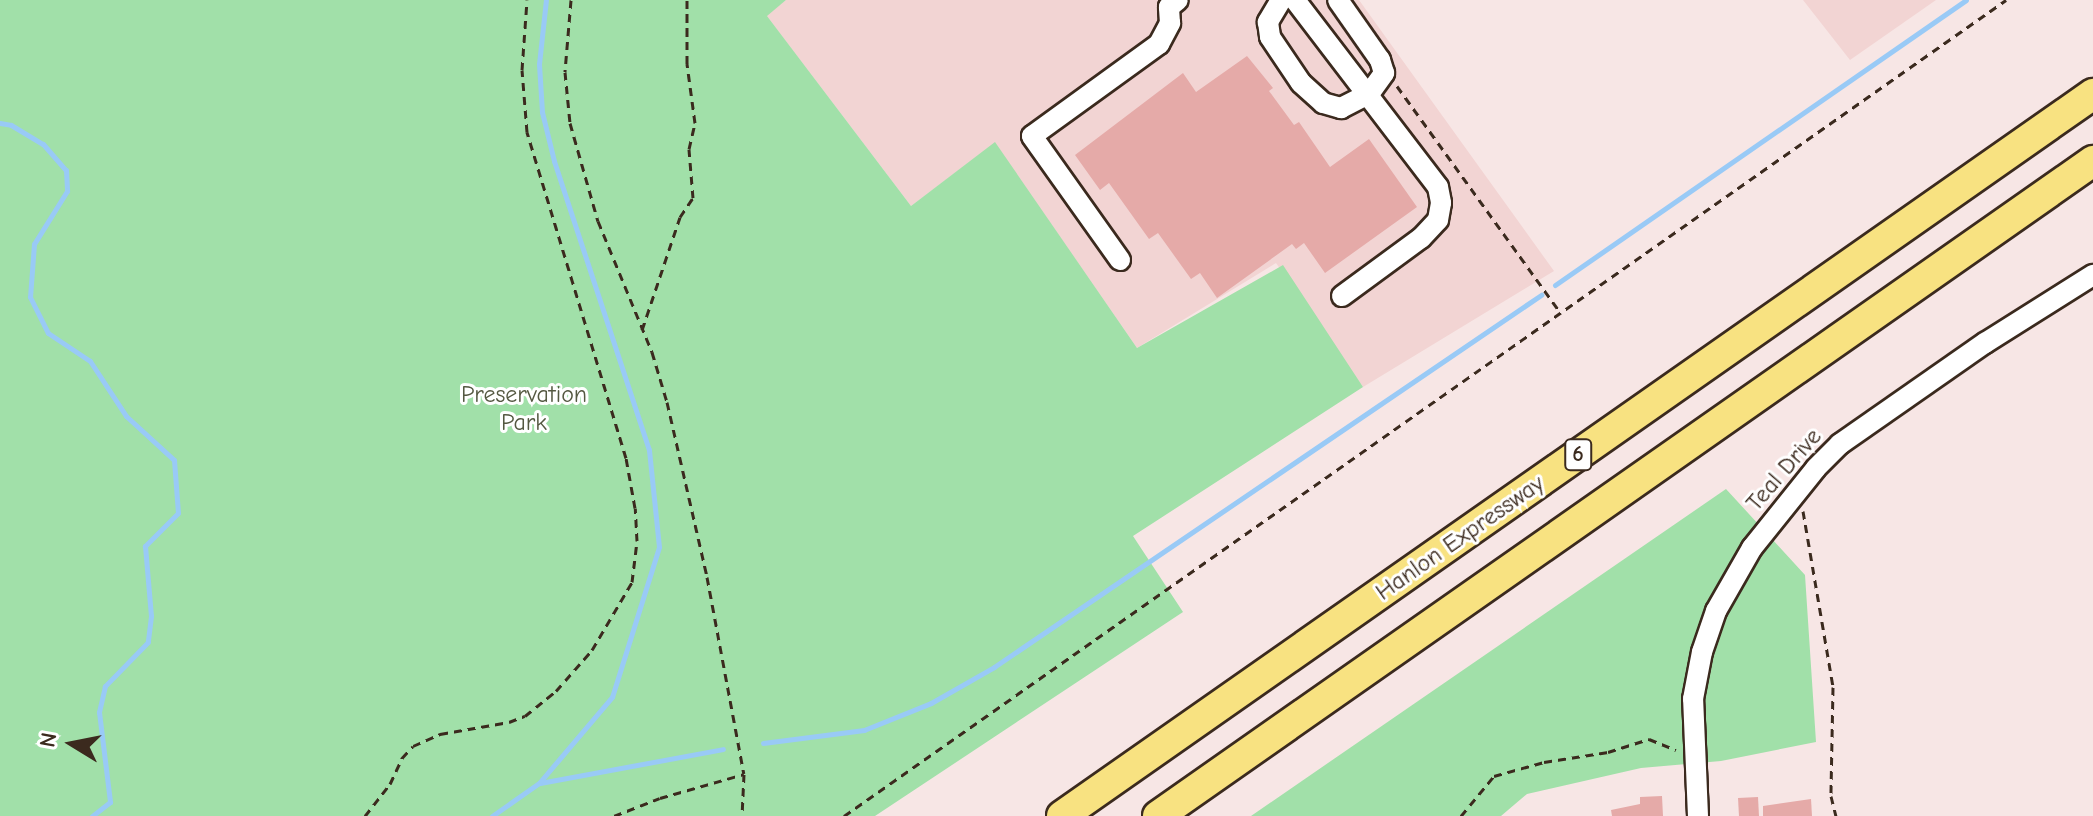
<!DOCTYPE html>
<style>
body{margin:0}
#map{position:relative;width:2093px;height:816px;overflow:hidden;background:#f7e6e5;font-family:"Comic Neue",sans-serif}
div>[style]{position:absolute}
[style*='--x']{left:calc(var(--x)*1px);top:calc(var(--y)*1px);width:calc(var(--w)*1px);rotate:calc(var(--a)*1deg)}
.built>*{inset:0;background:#f2d4d3}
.green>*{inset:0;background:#a1e0a9}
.stream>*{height:5px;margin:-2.5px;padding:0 2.5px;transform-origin:2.5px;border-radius:2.5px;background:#99caf6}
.building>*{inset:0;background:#e5aaa8;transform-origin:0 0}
.path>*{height:3px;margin-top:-1.5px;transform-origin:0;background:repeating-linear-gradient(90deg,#3b2a1e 0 8px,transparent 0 14px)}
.roads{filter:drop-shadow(2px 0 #3b2a1e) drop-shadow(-2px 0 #3b2a1e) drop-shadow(0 2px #3b2a1e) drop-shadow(0 -2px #3b2a1e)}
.minor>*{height:20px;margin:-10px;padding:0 10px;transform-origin:10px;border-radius:10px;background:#fff}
.highway>*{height:30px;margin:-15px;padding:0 15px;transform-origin:15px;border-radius:15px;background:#f8e281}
span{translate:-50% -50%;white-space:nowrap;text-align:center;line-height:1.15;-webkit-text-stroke:6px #fff;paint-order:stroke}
.shield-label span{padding:2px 6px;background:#fff;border:2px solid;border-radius:6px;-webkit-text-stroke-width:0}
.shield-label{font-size:22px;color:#3b2a1e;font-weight:700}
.park-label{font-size:24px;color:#545841}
.street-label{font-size:24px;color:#3b2a1e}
.north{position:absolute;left:32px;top:704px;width:80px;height:80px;-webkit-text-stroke:6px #fff;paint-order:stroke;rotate:280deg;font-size:22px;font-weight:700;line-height:32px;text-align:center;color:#3b2a1e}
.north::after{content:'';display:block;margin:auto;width:28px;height:36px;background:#3b2a1e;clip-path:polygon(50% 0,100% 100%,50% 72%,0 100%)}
</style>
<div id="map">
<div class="built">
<i style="clip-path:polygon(786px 0,1359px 0,1554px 271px,1363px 387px,1276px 263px,1137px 348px,995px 143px,911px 206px,766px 15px)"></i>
<i style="clip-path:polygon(1803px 0,1936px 0,1850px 60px)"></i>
</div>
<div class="green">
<i style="clip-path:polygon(0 0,786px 0,767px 16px,911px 206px,995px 142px,1137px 348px,1283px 265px,1363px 387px,1133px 536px,1183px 612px,875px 816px,0 816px)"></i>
<i style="clip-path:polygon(1726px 489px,1805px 575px,1816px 742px,1721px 761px,1641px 768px,1527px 794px,1501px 816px,1251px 816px)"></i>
</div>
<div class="stream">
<i style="--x:0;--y:123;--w:11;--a:10"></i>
<i style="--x:11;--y:125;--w:37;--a:31"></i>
<i style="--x:43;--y:144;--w:35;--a:49"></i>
<i style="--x:66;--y:170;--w:21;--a:87"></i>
<i style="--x:67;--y:191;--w:62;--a:121.9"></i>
<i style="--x:34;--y:244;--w:53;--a:94.3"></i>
<i style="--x:30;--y:297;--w:40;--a:63.4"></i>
<i style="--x:48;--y:333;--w:50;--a:33.7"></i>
<i style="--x:90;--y:361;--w:66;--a:56.8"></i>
<i style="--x:126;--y:416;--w:65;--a:42.5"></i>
<i style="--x:174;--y:460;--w:53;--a:85.7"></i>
<i style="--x:178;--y:513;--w:47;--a:135"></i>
<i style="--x:145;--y:546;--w:70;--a:85.1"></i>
<i style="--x:151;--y:616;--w:26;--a:97"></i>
<i style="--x:148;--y:642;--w:62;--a:134.3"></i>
<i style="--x:105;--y:686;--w:27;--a:103"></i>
<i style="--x:99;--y:712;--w:91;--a:83"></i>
<i style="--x:110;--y:802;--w:23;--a:142"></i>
<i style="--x:1555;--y:285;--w:500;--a:-34.74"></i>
<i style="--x:763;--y:743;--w:102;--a:-7.3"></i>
<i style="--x:864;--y:730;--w:72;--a:-21.9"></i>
<i style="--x:931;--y:703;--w:73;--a:-29.7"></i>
<i style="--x:994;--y:667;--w:662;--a:-34.22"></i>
<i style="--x:540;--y:783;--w:186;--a:-10.5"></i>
<i style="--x:492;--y:816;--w:57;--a:-35.1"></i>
<i style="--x:539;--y:783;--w:113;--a:-49.7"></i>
<i style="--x:612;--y:697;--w:157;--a:-72.6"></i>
<i style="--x:659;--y:547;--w:98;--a:-95.9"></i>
<i style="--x:649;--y:450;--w:304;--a:-108.2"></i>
<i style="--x:554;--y:161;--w:50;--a:-103.8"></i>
<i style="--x:542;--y:112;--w:48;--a:-93.6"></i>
<i style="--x:539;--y:64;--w:64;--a:-83.8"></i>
</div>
<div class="building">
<i style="clip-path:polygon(1247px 56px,1273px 88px,1269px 91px,1294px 125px,1299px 122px,1330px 167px,1369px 139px,1417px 207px,1325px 273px,1304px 243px,1296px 249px,1292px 244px,1217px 298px,1200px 273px,1191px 279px,1158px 233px,1149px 239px,1109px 183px,1100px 190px,1075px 155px,1183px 73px,1196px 92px)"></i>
<i style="clip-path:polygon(1662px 796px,1663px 816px,1612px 816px,1611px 810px,1640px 804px,1640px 797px)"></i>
<i style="left:1758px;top:797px;width:19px;height:20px;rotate:87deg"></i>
<i style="clip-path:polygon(1811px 799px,1812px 816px,1763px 816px,1763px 806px)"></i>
</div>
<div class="path">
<i style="--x:571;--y:0;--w:72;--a:94.8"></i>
<i style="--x:565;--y:72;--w:51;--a:84.4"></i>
<i style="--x:570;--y:123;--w:102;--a:74.1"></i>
<i style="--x:598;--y:221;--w:142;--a:67.6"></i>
<i style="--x:652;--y:352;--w:52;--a:73.3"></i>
<i style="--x:667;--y:402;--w:180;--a:77.1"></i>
<i style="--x:707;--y:577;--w:200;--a:79.4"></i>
<i style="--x:744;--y:774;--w:42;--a:92.7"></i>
<i style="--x:1397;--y:86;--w:280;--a:54.2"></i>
<i style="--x:642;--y:330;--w:119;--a:-71.4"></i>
<i style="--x:680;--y:217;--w:23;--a:-56"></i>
<i style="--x:693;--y:198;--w:49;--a:-94.7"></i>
<i style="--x:689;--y:149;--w:27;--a:-77"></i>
<i style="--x:695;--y:123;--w:60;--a:-97.7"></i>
<i style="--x:687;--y:64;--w:64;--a:-90"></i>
<i style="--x:1803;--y:511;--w:179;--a:80.3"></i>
<i style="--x:1833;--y:687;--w:109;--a:91.1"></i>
<i style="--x:1831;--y:796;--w:21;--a:76"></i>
<i style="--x:365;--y:816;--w:41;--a:-52"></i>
<i style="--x:390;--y:784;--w:29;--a:-65"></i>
<i style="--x:402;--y:758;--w:16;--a:-47"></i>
<i style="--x:413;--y:746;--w:30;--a:-24"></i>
<i style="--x:440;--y:734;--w:70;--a:-9.9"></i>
<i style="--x:509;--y:722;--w:17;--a:-21"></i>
<i style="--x:525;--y:716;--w:40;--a:-39"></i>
<i style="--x:556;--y:691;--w:55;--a:-48.7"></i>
<i style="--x:592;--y:650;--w:79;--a:-59.5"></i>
<i style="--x:632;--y:582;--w:41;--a:-83"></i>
<i style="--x:637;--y:541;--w:33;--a:-93"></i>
<i style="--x:635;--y:508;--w:51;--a:-100.2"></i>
<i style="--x:626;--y:458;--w:341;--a:-106.9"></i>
<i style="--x:527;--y:132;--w:62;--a:-94.6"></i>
<i style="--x:522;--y:70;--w:70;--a:-85.9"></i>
<i style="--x:614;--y:816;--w:49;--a:-21.4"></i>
<i style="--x:660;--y:798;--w:87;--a:-15.9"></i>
<i style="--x:844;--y:816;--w:1420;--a:-35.08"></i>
<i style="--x:1461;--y:816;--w:52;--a:-50.5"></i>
<i style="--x:1494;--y:776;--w:52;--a:-15.6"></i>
<i style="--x:1544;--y:762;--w:65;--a:-8.9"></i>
<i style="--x:1608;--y:752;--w:43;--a:-17.6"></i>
<i style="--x:1649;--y:739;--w:29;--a:22"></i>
</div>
<div class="roads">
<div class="minor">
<i style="--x:1281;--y:0;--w:26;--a:121"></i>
<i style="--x:1268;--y:22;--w:15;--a:82"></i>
<i style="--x:1270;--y:37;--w:55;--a:56"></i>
<i style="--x:1301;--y:83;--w:30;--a:42"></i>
<i style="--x:1323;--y:103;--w:19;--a:16"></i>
<i style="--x:1341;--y:108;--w:31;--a:-27"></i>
<i style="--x:1369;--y:94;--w:26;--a:-54"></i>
<i style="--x:1384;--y:73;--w:14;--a:-107"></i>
<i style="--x:1380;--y:60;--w:73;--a:-125"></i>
<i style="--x:1295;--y:0;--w:235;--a:52.6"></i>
<i style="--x:1438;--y:187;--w:16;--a:79"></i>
<i style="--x:1441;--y:203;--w:17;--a:100"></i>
<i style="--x:1438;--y:220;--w:25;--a:133"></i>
<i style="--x:1421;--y:238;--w:98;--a:143.7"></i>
<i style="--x:1120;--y:260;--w:152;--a:-125.4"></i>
<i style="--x:1032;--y:136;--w:157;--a:-35.9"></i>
<i style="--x:1159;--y:44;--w:24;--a:-62"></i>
<i style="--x:1170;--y:23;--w:16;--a:-94"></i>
<i style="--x:1169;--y:7;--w:11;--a:-38"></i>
<i style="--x:1698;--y:816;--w:117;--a:-92.4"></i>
<i style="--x:1693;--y:699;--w:48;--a:-79.2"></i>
<i style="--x:1702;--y:652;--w:43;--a:-71.1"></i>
<i style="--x:1716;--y:611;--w:73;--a:-60.3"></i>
<i style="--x:1752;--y:548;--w:102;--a:-51.3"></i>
<i style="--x:1816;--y:468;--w:34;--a:-45"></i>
<i style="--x:1840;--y:444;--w:177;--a:-34.9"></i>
<i style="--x:1985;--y:343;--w:128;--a:-32.2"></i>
</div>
<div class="highway">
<i style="--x:1062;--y:816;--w:1259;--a:-35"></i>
<i style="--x:1158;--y:816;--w:1142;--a:-35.01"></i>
</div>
</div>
<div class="shield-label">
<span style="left:1578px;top:455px">6</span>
</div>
<div class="park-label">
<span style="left:524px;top:409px">Preservation<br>Park</span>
</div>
<div class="street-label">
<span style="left:1784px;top:470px;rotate:-49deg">Teal Drive</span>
<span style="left:1460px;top:538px;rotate:-35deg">Hanlon Expressway</span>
</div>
<div class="north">N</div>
</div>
